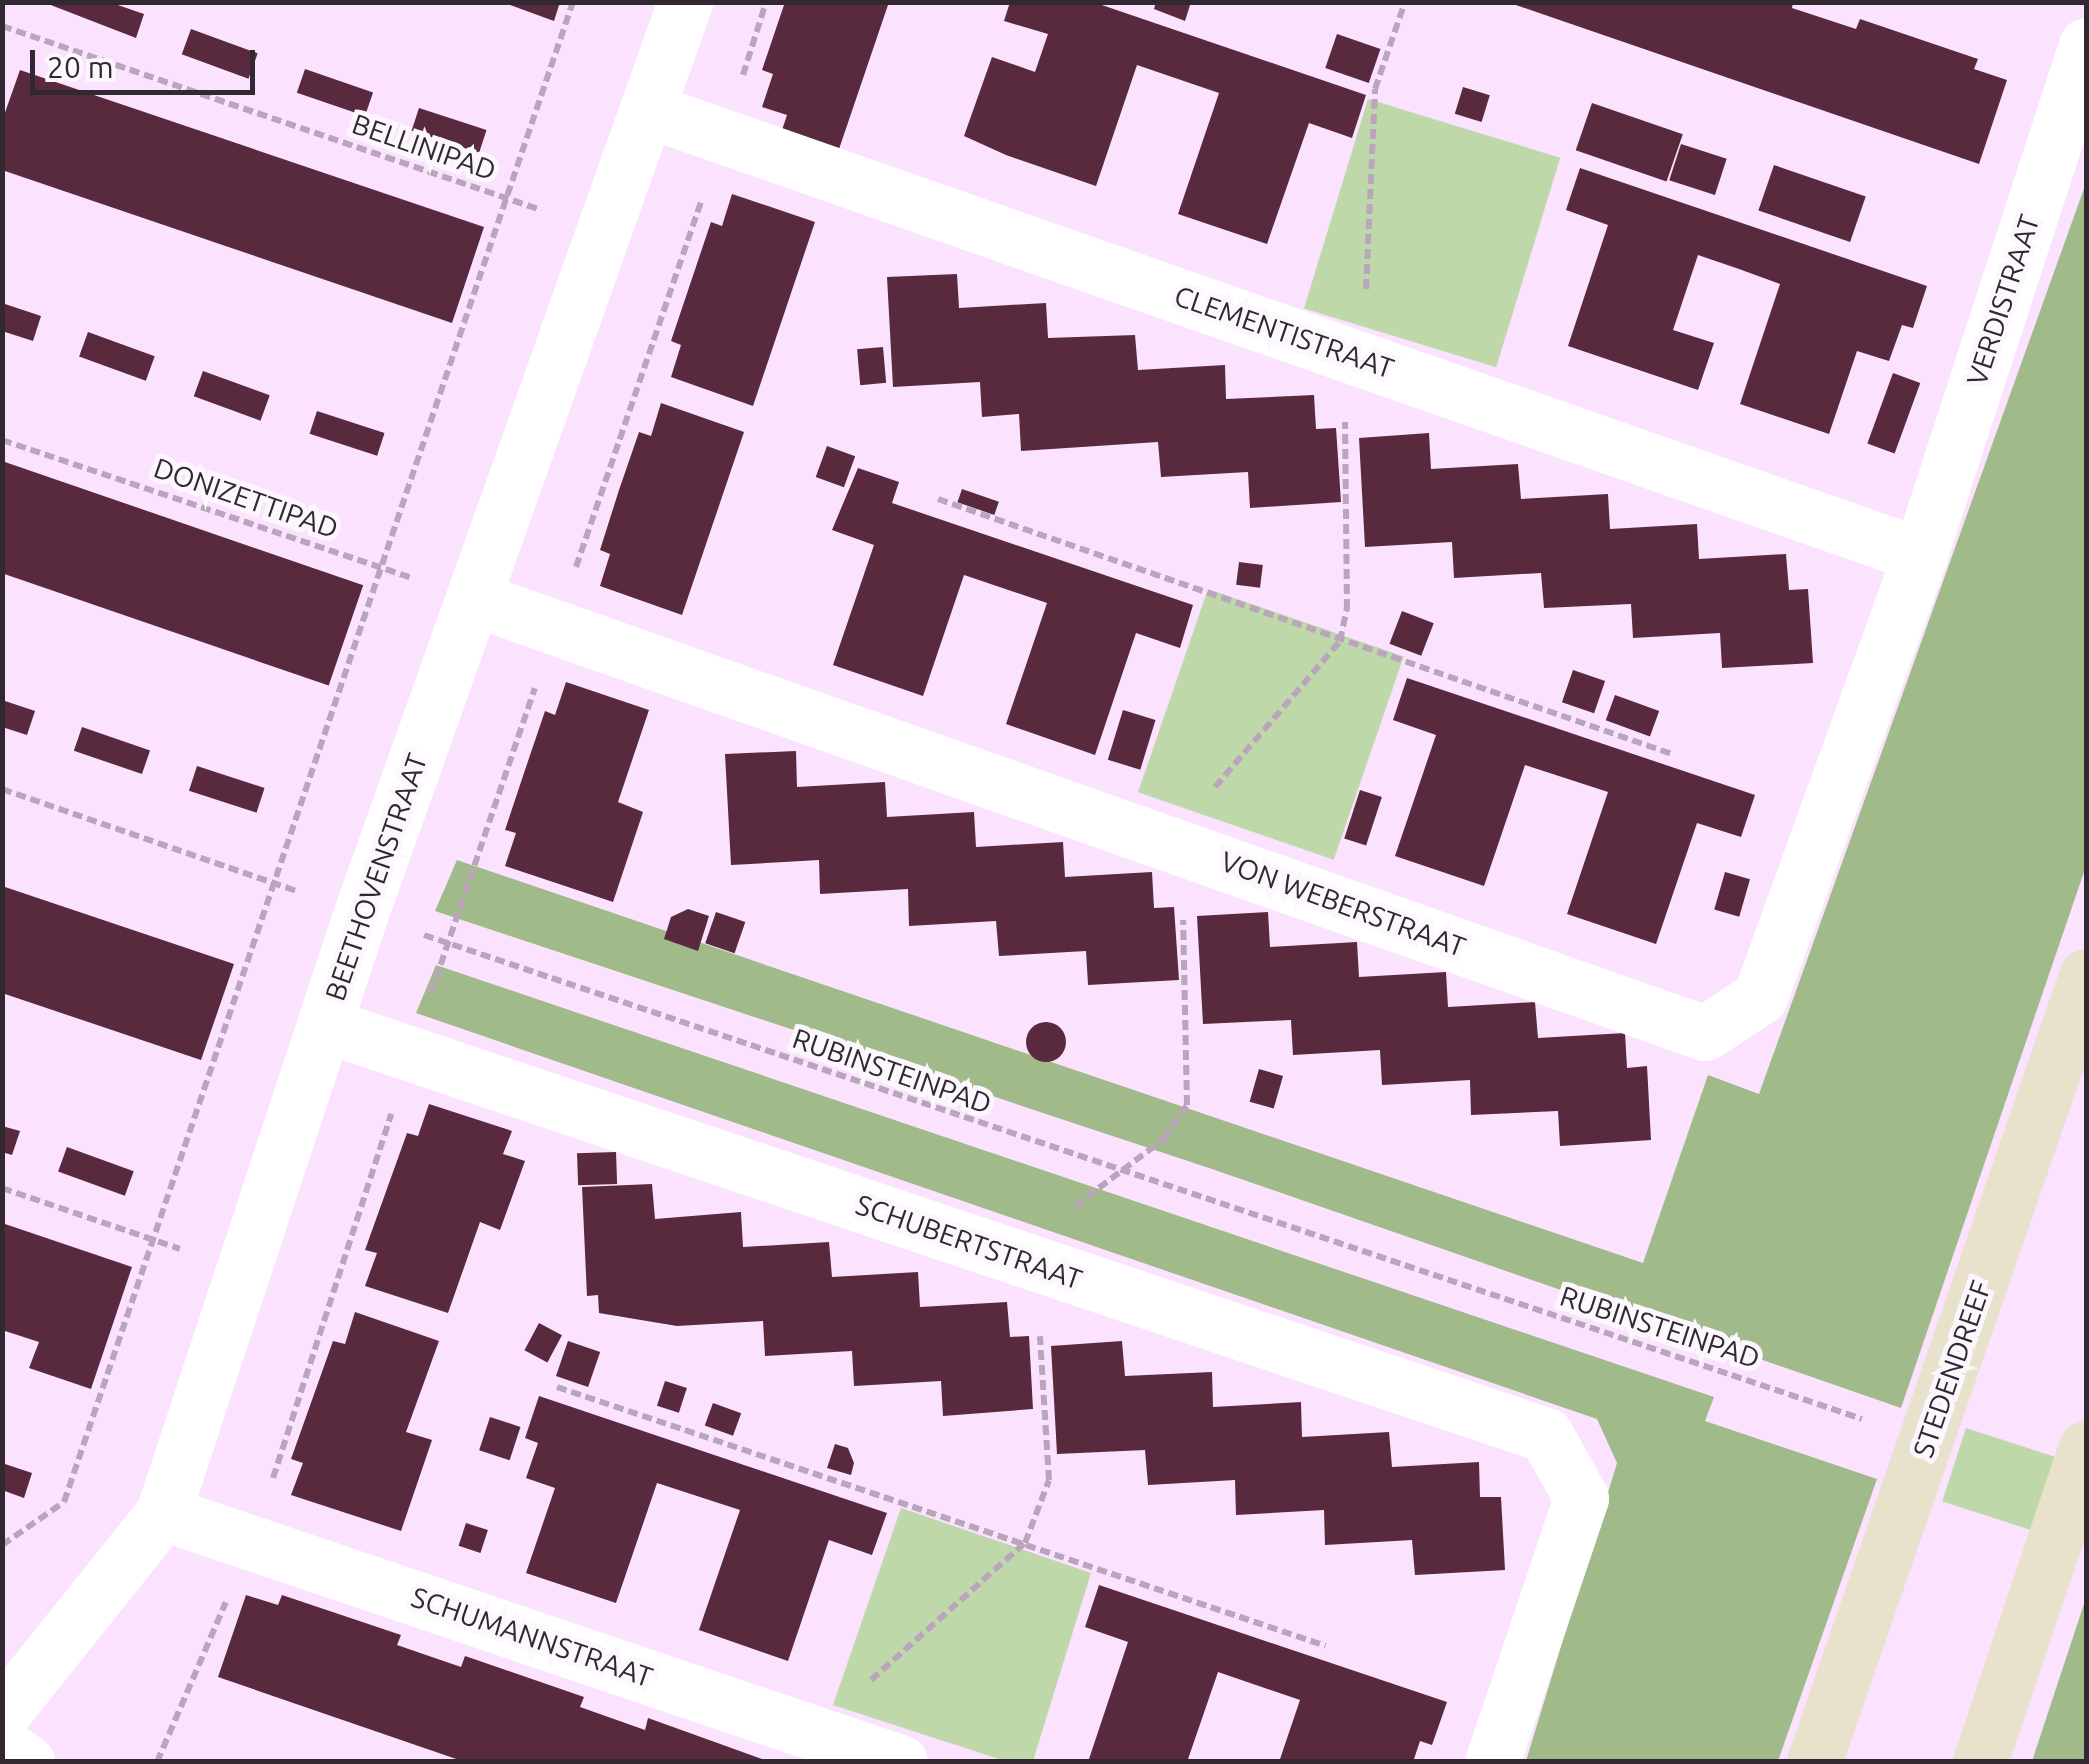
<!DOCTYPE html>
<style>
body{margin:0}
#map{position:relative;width:2089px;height:1764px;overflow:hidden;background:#fbe2fe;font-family:Ubuntu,sans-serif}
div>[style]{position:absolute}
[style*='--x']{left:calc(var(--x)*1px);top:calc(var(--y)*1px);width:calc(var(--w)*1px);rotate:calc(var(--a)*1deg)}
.green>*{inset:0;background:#bed8a9;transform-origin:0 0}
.forest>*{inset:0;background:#a0bb89}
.building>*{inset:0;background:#59293d;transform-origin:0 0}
.round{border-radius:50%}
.path>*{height:6px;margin-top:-3px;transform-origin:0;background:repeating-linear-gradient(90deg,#baa6bc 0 10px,transparent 0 15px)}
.street>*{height:55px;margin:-27.5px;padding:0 27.5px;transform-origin:27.5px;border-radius:27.5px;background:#fff}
.secondary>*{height:55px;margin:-27.5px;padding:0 27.5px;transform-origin:27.5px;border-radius:27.5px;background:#e8e2cd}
span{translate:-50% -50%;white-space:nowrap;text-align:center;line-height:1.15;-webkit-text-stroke:10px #fcf7fd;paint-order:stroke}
.street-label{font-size:28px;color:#312832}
.frame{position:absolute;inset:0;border:5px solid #312832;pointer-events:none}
.scale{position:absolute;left:30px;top:50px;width:225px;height:45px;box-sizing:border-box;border:5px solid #312832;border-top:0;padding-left:12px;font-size:30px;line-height:35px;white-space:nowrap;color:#312832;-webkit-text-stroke:8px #fcf7fd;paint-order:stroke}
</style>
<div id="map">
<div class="green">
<i style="left:1368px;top:99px;width:201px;height:219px;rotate:17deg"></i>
<i style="left:1208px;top:589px;width:207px;height:215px;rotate:19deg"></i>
<i style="left:1966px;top:1428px;width:98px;height:77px;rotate:18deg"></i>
<i style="clip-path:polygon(901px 1508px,1091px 1573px,1033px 1761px,1005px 1761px,833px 1705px)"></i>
</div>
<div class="forest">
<i style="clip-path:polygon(2086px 183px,2086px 866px,1901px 1408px,1212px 1169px,435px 911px,457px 860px,1643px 1263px,1708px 1075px,1759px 1094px)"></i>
<i style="clip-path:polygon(436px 965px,1714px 1397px,1705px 1421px,1877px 1479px,1778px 1761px,1526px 1761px,1617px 1463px,1597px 1419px,416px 1013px)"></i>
<i style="clip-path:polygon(2086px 1598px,2086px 1761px,2032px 1761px)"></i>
</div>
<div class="building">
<i style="clip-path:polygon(43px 2px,109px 2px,144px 14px,136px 38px)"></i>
<i style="clip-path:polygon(502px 2px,560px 2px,554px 21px)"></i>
<i style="clip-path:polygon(785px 2px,889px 2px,837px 155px,780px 136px,787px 115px,762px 107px,773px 74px,762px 70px)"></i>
<i style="clip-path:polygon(1010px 2px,1093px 2px,1366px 95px,1352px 138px,1309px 123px,1267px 244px,1178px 214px,1219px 93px,1137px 65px,1096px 186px,1006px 155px,964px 136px,992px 57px,1035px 72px,1048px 34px,1004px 21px)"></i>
<i style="clip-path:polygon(1156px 2px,1191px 2px,1185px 21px,1154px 9px)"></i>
<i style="clip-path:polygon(1507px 2px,1793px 2px,1792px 8px,1856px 29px,1860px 19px,1978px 59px,1974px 69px,2007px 80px,1979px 164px)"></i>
<i style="left:191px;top:29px;width:71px;height:27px;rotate:20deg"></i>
<i style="left:1337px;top:34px;width:46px;height:36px;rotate:19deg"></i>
<i style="left:305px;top:69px;width:72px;height:25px;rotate:19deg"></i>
<i style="clip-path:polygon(20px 70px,484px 227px,452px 323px,2px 170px,2px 121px)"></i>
<i style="left:1463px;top:87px;width:28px;height:28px;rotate:17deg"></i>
<i style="left:1592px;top:103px;width:96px;height:50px;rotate:19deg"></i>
<i style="left:419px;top:108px;width:71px;height:24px;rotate:18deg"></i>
<i style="left:1681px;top:144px;width:48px;height:38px;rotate:18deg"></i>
<i style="left:1774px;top:165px;width:97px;height:48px;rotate:19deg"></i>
<i style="clip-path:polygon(1580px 168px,1927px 286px,1913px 328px,1902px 325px,1889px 361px,1857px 351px,1829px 434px,1740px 404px,1780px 284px,1739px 269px,1698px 255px,1673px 330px,1714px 343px,1698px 390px,1568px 346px,1608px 225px,1566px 210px)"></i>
<i style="clip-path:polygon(732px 194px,815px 222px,753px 406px,671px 377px,681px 345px,671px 341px,711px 222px,722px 226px)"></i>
<i style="clip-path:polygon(957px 274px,959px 308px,1046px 303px,1048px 338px,1135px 335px,1138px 370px,1225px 365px,1226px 399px,1314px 395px,1316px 429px,1336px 428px,1341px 502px,1250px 508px,1248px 472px,1161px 477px,1158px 442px,1021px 451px,1019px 414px,982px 417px,980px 382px,893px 387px,887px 277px)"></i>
<i style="clip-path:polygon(2px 303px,41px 316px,33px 341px,2px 331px)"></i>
<i style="left:88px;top:332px;width:71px;height:26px;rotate:20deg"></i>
<i style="left:883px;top:347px;width:36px;height:26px;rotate:85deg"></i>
<i style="left:203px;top:371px;width:71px;height:27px;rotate:20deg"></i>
<i style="left:1893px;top:373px;width:29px;height:75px;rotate:20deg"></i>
<i style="clip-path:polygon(661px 403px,744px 432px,682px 615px,600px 586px,610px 554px,600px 550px,619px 490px,639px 432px,651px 436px)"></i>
<i style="left:317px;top:411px;width:71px;height:24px;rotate:18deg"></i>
<i style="clip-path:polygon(1429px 433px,1431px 469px,1518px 464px,1521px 499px,1608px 494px,1610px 529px,1697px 524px,1699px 559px,1786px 554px,1789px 590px,1808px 589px,1813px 663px,1722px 668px,1720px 633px,1633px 638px,1631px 604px,1544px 608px,1541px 573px,1454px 578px,1452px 542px,1365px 547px,1359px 438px)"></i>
<i style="left:827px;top:446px;width:30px;height:33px;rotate:20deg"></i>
<i style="left:2px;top:461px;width:382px;height:106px;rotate:19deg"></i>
<i style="clip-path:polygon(858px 468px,899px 482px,892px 503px,1193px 605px,1180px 648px,1136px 633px,1095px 755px,1006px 724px,1047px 603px,964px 575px,923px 696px,833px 665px,874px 545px,832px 530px)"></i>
<i style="left:962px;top:489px;width:39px;height:14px;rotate:19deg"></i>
<i style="left:1239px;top:562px;width:24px;height:23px;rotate:7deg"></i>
<i style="left:1402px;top:611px;width:34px;height:35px;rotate:21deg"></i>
<i style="left:1573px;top:670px;width:34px;height:34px;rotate:19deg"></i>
<i style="clip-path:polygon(1407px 678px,1755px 795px,1741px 837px,1697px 823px,1656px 944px,1567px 914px,1608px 792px,1525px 765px,1484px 886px,1395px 856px,1436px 735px,1393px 720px)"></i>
<i style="clip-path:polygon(566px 682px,649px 710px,618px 802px,643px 812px,613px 902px,505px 866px,516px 833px,505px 830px,525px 770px,545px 711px,555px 715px)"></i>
<i style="left:1615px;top:695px;width:47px;height:27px;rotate:20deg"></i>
<i style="clip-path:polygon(2px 700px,35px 711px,27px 735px,2px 727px)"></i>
<i style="left:1123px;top:710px;width:34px;height:52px;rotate:17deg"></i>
<i style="left:82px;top:727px;width:72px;height:25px;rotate:19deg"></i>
<i style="clip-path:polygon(796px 751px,797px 787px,885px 782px,887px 817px,974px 812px,976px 847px,1063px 842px,1065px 877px,1152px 872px,1154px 908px,1174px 907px,1179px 980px,1088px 985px,1086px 951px,999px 956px,996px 921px,909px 926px,908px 889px,820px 894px,819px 860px,731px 865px,725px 754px)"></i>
<i style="left:197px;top:766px;width:71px;height:26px;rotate:18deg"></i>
<i style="left:1360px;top:790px;width:23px;height:51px;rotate:18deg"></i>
<i style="left:1725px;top:872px;width:26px;height:39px;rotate:16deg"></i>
<i style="clip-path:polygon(2px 886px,234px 964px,201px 1060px,2px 993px)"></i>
<i style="clip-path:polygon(688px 909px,709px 916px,698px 951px,664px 939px,671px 917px)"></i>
<i style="left:716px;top:912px;width:31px;height:33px;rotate:19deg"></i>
<i style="clip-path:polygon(1268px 912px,1270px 947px,1357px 942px,1359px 977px,1446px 972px,1448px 1007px,1535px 1002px,1538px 1038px,1625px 1033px,1627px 1068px,1647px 1066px,1651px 1140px,1560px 1146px,1558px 1111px,1471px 1115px,1470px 1080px,1382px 1085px,1380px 1050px,1293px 1055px,1291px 1020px,1203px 1024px,1197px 916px)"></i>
<i class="round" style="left:1026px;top:1022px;width:40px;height:40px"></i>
<i style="left:1259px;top:1069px;width:25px;height:34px;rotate:16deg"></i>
<i style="clip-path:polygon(429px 1104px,512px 1131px,503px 1154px,525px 1161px,500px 1230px,480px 1222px,448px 1313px,365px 1286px,377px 1253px,365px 1250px,407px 1133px,418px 1136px)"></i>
<i style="clip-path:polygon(2px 1126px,20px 1131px,12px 1155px,2px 1152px)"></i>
<i style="left:67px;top:1147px;width:71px;height:26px;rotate:20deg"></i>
<i style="left:616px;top:1152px;width:32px;height:39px;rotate:88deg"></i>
<i style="clip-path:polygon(652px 1184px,655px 1219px,741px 1212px,743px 1247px,829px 1242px,832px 1277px,918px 1272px,920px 1307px,1007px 1302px,1010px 1337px,1029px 1336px,1033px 1409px,943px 1416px,941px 1381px,854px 1386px,852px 1351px,765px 1356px,763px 1321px,677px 1326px,599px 1313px,598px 1295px,587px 1296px,582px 1187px)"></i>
<i style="clip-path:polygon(2px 1223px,132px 1267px,91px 1389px,29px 1368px,39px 1342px,2px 1330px)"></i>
<i style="clip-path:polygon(355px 1312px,439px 1341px,406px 1432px,432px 1440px,401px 1531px,291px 1495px,303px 1463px,291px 1459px,333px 1341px,345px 1344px)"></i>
<i style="left:539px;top:1323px;width:26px;height:31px;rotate:28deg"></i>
<i style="left:568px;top:1341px;width:34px;height:37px;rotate:19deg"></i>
<i style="clip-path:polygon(1122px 1341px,1125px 1376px,1212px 1372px,1213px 1407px,1301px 1402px,1302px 1437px,1389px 1432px,1392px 1467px,1479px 1462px,1480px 1497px,1501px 1497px,1505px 1570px,1415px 1575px,1412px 1540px,1325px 1545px,1324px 1510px,1236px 1515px,1235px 1480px,1148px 1485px,1145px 1450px,1057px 1454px,1051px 1346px)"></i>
<i style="left:665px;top:1381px;width:23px;height:26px;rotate:18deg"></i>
<i style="clip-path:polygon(539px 1396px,887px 1513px,872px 1555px,829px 1540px,788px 1661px,699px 1630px,740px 1510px,657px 1483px,616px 1603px,526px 1573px,555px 1488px,526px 1478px,538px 1443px,525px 1438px)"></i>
<i style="left:713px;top:1403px;width:30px;height:24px;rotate:20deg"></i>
<i style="left:490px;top:1417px;width:32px;height:35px;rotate:18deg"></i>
<i style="clip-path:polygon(835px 1444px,848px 1448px,854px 1463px,851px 1475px,827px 1468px)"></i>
<i style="clip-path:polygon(2px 1463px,32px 1473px,24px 1498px,2px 1490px)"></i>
<i style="left:466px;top:1523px;width:23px;height:24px;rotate:18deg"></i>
<i style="clip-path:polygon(1099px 1585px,1447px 1702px,1432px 1745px,1420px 1741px,1413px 1762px,1279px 1762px,1300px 1700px,1218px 1672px,1187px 1762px,1088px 1762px,1128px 1642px,1085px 1627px)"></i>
<i style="clip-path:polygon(246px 1595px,278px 1605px,282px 1595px,401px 1635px,397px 1645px,461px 1667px,465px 1656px,584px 1697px,580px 1707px,645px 1730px,648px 1718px,770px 1762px,465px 1762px,218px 1677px)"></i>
</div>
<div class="path">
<i style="--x:2;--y:26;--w:570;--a:18.85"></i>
<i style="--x:743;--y:75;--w:77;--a:-72.5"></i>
<i style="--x:1366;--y:289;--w:200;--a:-87.4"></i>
<i style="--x:1375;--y:89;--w:92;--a:-71"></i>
<i style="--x:2;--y:440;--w:433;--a:18.6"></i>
<i style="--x:938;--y:499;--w:777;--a:19.16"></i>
<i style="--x:576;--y:567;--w:387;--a:-71.1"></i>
<i style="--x:1215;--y:787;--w:192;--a:-49.4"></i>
<i style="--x:1340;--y:641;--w:33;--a:-78"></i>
<i style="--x:1347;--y:609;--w:187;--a:-90.6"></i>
<i style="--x:2;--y:789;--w:314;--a:19.1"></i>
<i style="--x:424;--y:935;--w:1517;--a:18.6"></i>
<i style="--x:431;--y:993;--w:322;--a:-71.2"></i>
<i style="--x:2;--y:1188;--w:188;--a:18.9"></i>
<i style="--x:1075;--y:1206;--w:111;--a:-37"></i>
<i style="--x:1164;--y:1139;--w:41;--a:-55.9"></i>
<i style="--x:1187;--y:1105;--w:185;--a:-91.2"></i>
<i style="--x:557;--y:1387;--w:811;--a:18.61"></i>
<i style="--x:273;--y:1478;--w:383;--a:-72"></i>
<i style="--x:2;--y:1545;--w:75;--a:-34.7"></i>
<i style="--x:64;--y:1502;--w:1584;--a:-71.26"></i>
<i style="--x:871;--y:1680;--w:206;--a:-41.7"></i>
<i style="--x:1025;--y:1543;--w:67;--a:-69.1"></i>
<i style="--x:1049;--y:1480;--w:144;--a:-93.6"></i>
<i style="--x:157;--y:1762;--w:174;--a:-66.7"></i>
</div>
<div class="street">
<i style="--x:648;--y:110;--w:1348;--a:19.28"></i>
<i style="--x:475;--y:599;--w:1304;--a:19.44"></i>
<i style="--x:1705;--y:1033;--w:66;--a:-33.2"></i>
<i style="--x:1760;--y:997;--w:470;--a:-70.1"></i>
<i style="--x:1920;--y:555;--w:536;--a:-71.97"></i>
<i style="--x:325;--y:1025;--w:1288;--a:18.56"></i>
<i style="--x:1546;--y:1435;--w:72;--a:60.9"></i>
<i style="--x:1581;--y:1498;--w:279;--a:108.6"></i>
<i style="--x:163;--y:1513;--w:778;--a:18.67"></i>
<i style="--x:2;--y:1714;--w:258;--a:-51.3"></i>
<i style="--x:163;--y:1513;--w:632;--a:-71.74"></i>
<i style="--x:361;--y:913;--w:967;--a:-70.42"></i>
<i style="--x:2;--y:1744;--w:31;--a:36"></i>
</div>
<div class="secondary">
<i style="--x:1814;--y:1762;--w:832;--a:-70.91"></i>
<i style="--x:1980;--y:1762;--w:332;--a:-71.4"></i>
</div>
<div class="street-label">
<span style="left:424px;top:147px;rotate:19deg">BELLINIPAD</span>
<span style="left:2003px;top:300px;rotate:-72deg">VERDISTRAAT</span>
<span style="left:1284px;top:332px;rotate:19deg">CLEMENTISTRAAT</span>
<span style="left:246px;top:498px;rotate:19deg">DONIZETTIPAD</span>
<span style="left:376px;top:877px;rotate:-71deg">BEETHOVENSTRAAT</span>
<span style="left:1343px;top:904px;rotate:20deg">VON WEBERSTRAAT</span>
<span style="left:892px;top:1071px;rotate:19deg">RUBINSTEINPAD</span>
<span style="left:969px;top:1242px;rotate:19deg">SCHUBERTSTRAAT</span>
<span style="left:1660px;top:1327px;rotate:18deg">RUBINSTEINPAD</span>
<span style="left:1952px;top:1369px;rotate:-71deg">STEDENDREEF</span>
<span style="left:532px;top:1637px;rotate:19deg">SCHUMANNSTRAAT</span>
</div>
<div class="frame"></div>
<div class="scale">20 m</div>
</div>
